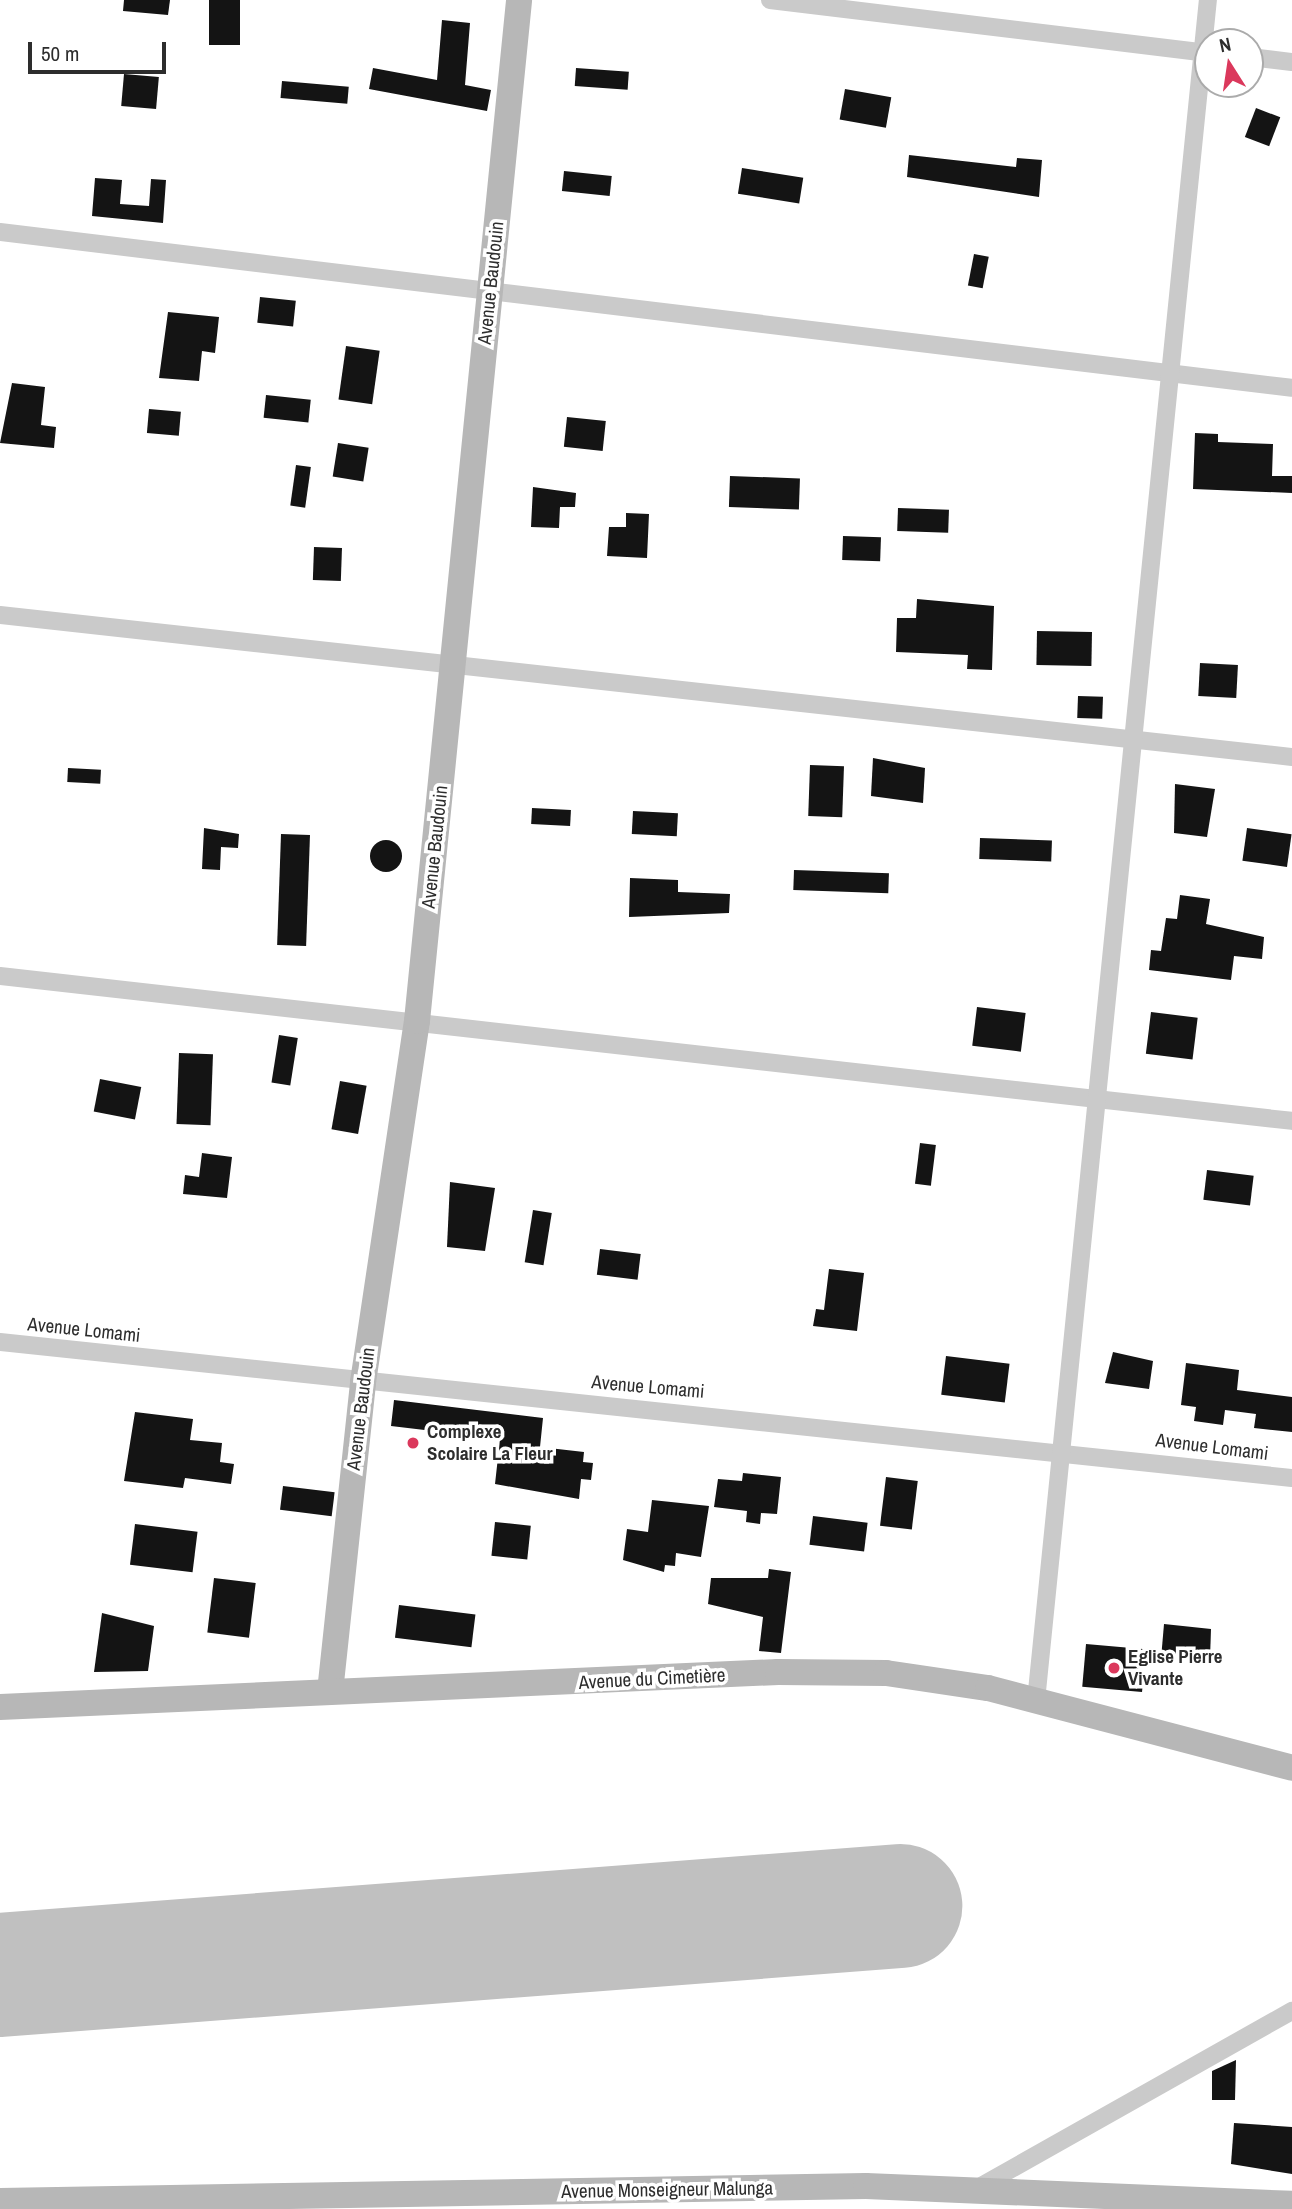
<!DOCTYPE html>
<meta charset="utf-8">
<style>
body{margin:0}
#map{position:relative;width:1292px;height:2209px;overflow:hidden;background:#fff;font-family:"Archivo Narrow",sans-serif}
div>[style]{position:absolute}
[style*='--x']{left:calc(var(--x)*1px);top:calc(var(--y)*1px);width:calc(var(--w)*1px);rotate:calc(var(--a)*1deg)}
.runway>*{height:124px;margin:-62px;padding:0 62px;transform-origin:62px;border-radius:62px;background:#c0c0c0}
.building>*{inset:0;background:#141414;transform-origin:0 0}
.round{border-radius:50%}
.street>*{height:18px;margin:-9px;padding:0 9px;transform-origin:9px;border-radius:9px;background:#cacaca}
.secondary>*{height:26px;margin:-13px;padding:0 13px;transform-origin:13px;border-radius:13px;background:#b7b7b7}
.dots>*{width:19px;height:19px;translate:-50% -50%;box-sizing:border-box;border:4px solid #fff;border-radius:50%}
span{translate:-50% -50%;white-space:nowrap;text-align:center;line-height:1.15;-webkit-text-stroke:7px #fff;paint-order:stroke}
.street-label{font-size:19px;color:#2d2d2d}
.poi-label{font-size:19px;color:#2d2d2d;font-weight:700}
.left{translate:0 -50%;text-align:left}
.north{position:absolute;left:1194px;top:28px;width:70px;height:70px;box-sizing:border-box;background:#fff;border:2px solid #ababab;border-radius:50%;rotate:348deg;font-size:19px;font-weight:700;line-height:28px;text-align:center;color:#2d2d2d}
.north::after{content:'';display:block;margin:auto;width:24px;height:32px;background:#db385c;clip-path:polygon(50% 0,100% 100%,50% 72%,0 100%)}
.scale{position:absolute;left:28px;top:42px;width:138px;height:32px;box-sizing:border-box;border:4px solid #2d2d2d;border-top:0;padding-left:9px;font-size:21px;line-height:24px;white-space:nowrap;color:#2d2d2d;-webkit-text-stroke:5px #fff;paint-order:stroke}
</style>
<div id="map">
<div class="runway">
<i style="--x:0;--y:1975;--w:903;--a:-4.38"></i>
</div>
<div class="building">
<i style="clip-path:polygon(124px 0,170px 0,168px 15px,123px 11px)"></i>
<i style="left:209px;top:0;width:31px;height:45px"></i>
<i style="clip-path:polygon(442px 20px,470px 23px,465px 85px,491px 90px,487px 111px,369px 89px,373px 68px,437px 80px)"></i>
<i style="left:576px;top:68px;width:53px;height:18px;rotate:4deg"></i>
<i style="left:124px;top:74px;width:35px;height:32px;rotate:5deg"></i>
<i style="left:282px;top:81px;width:67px;height:17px;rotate:5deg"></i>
<i style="left:845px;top:89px;width:47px;height:31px;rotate:10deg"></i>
<i style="left:1256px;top:108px;width:26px;height:31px;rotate:21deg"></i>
<i style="clip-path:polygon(909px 155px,1016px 167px,1017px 158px,1042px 160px,1039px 197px,907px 177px)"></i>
<i style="left:742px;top:168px;width:62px;height:26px;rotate:9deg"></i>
<i style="left:564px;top:171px;width:48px;height:20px;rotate:6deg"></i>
<i style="clip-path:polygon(95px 178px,122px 180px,120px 204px,149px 206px,151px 179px,166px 180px,163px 223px,92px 216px)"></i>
<i style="left:974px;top:254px;width:15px;height:32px;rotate:11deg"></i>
<i style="left:260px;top:297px;width:36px;height:26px;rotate:6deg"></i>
<i style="clip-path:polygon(168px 312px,219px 317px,215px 353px,202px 351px,199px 381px,159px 378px)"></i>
<i style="left:346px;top:346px;width:34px;height:54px;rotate:8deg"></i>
<i style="clip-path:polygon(12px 383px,45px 387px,41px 425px,56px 427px,54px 448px,0 443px)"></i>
<i style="left:266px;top:395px;width:45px;height:23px;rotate:6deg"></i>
<i style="left:149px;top:409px;width:32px;height:24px;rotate:5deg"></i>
<i style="left:567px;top:417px;width:39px;height:30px;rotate:6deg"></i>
<i style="clip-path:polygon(1195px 433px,1218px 434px,1218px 442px,1273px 444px,1272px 476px,1292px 476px,1292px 493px,1193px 489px)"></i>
<i style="left:338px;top:443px;width:31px;height:34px;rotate:9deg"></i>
<i style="left:296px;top:465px;width:15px;height:41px;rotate:8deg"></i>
<i style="left:730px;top:476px;width:70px;height:31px;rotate:2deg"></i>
<i style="clip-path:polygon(533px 487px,576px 493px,575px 507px,560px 507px,559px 528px,531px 527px)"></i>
<i style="left:898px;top:508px;width:51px;height:23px;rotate:2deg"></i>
<i style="clip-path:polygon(626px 513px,649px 514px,647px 558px,607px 556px,609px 527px,626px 527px)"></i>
<i style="left:843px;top:536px;width:38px;height:24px;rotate:2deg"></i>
<i style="left:314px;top:547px;width:28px;height:33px;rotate:2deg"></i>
<i style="clip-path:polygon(917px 599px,994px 606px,992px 670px,967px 669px,968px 655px,896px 652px,897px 618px,916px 618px)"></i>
<i style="left:1037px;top:631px;width:55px;height:34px;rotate:1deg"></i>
<i style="left:1200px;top:663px;width:38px;height:33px;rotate:3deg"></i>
<i style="left:1078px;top:696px;width:25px;height:22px;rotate:2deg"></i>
<i style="clip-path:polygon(873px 758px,925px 768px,923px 803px,871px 796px)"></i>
<i style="left:810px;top:765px;width:34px;height:51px;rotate:2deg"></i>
<i style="left:68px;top:768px;width:33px;height:14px;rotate:3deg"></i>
<i style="clip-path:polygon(1175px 784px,1215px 789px,1207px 837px,1174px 833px)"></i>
<i style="left:532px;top:808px;width:39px;height:16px;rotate:3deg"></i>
<i style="left:633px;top:811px;width:45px;height:23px;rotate:3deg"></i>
<i style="clip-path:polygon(204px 828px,239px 834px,238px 848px,221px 847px,220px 870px,202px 869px)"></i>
<i style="left:1247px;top:828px;width:45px;height:33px;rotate:8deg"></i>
<i style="left:281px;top:834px;width:29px;height:111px;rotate:2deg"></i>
<i style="left:980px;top:838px;width:72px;height:21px;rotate:2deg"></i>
<i class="round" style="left:370px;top:840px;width:32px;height:32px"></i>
<i style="left:794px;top:870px;width:95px;height:20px;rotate:2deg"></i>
<i style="clip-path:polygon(630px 878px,678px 880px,678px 892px,730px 894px,729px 913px,629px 917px)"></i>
<i style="clip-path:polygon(1180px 895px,1210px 899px,1206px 924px,1264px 937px,1262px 959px,1234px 956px,1231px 980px,1149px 970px,1151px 950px,1161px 951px,1166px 918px,1177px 919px)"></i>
<i style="left:977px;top:1007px;width:49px;height:39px;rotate:7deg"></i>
<i style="left:1151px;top:1012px;width:47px;height:42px;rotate:7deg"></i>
<i style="left:279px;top:1035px;width:19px;height:48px;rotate:9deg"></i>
<i style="left:179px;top:1053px;width:34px;height:71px;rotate:2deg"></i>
<i style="left:100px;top:1079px;width:42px;height:33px;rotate:11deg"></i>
<i style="left:340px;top:1081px;width:27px;height:49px;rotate:10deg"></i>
<i style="left:920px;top:1143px;width:16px;height:41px;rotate:7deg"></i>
<i style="clip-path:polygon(202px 1153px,232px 1157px,227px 1198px,183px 1194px,185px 1175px,199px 1177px)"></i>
<i style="left:1207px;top:1170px;width:47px;height:30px;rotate:7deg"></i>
<i style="clip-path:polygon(450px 1182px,495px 1188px,485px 1251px,447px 1247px)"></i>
<i style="left:533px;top:1210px;width:19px;height:53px;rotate:9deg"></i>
<i style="left:600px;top:1249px;width:41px;height:26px;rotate:7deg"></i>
<i style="clip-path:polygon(829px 1269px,864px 1273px,857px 1331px,813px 1326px,816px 1309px,824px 1310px)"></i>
<i style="clip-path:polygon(1113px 1352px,1153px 1361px,1149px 1389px,1105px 1383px)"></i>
<i style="left:946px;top:1356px;width:64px;height:39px;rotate:7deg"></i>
<i style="clip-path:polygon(1186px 1363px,1239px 1370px,1237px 1390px,1292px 1397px,1292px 1432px,1254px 1428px,1256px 1414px,1225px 1410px,1223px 1425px,1194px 1421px,1196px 1407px,1181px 1405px)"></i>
<i style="clip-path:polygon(394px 1400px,543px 1418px,540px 1447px,584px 1452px,583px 1462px,593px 1463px,591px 1480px,581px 1479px,579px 1499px,495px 1484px,500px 1439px,391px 1426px)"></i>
<i style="clip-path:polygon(135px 1412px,193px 1419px,190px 1440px,222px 1443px,220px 1462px,234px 1464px,231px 1484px,185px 1478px,183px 1488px,124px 1481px)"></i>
<i style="clip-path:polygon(743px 1473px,781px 1477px,777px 1514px,761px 1513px,760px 1524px,746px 1522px,747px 1511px,714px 1507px,718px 1479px,742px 1481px)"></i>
<i style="left:886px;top:1477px;width:32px;height:49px;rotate:7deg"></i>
<i style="left:283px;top:1486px;width:52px;height:24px;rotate:7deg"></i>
<i style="clip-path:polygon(652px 1500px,709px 1506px,701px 1557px,676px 1553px,675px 1566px,665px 1565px,664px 1572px,623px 1560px,627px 1529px,648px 1532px)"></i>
<i style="left:813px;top:1516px;width:55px;height:29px;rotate:7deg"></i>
<i style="left:495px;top:1522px;width:36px;height:34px;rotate:6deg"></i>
<i style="left:135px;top:1524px;width:63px;height:41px;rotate:7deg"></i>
<i style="clip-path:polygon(769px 1569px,791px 1572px,781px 1653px,759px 1651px,763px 1617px,708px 1604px,711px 1578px,768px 1578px)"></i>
<i style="left:214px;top:1578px;width:42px;height:55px;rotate:7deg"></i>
<i style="left:399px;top:1605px;width:77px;height:33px;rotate:7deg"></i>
<i style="clip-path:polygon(102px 1613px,154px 1626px,148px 1671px,94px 1672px)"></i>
<i style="clip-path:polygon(1164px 1624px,1211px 1629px,1210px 1659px,1161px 1659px)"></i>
<i style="left:1086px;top:1644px;width:60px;height:43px;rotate:5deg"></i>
<i style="clip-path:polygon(1236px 2060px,1235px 2100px,1212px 2100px,1212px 2071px)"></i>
<i style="clip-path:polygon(1234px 2123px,1292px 2127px,1292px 2174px,1231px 2164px)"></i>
</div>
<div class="street">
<i style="--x:770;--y:0;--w:441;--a:6.9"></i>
<i style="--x:1250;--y:57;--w:42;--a:6.8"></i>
<i style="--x:0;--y:232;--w:1301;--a:6.88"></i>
<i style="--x:0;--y:615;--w:1300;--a:6.27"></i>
<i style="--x:0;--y:976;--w:1300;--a:6.4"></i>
<i style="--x:0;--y:1342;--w:1299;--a:6.01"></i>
<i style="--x:1036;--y:1701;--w:1710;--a:-84.23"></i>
<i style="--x:974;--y:2190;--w:365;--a:-29.4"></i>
</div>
<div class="secondary">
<i style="--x:330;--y:1692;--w:312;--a:-83.9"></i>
<i style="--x:363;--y:1382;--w:365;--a:-81.5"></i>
<i style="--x:417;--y:1021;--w:1026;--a:-84.29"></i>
<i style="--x:0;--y:1707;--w:779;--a:-2.58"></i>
<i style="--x:778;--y:1672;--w:108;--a:0.5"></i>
<i style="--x:886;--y:1673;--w:103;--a:8.4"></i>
<i style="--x:988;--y:1688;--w:314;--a:14.7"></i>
<i style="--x:0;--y:2201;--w:866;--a:-0.99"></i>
<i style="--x:866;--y:2186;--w:426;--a:2.4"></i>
</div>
<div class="dots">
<i style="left:413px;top:1443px;background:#db385c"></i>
<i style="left:1114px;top:1668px;background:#db385c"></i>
</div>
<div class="street-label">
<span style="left:491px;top:283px;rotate:-84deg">Avenue Baudouin</span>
<span style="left:435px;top:847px;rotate:-84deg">Avenue Baudouin</span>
<span style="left:84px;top:1330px;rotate:6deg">Avenue Lomami</span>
<span style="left:648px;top:1387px;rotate:5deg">Avenue Lomami</span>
<span style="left:361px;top:1409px;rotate:-83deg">Avenue Baudouin</span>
<span style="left:1212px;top:1447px;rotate:7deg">Avenue Lomami</span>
<span style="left:652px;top:1679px;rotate:-3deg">Avenue du Cimetière</span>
<span style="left:667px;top:2190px;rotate:-1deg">Avenue Monseigneur Malunga</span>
</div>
<div class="poi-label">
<span class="left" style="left:427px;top:1443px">Complexe<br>Scolaire La Fleur</span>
<span class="left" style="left:1128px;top:1668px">Eglise Pierre<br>Vivante</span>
</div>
<div class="north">N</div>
<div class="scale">50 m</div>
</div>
